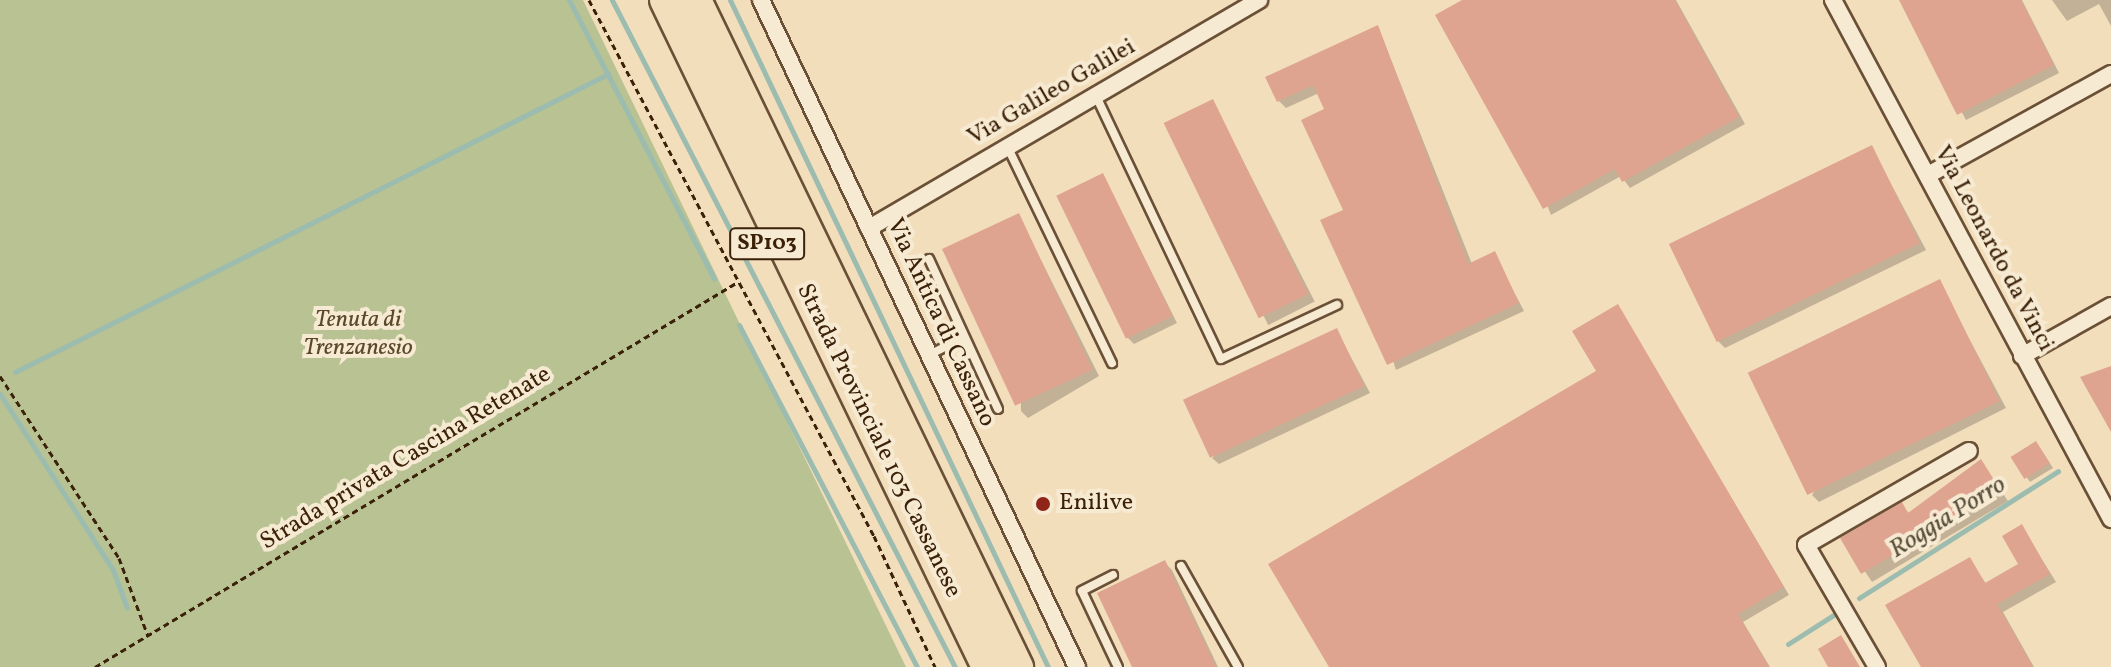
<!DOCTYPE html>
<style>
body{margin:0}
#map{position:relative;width:2111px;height:667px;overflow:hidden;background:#f3debc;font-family:Vollkorn,serif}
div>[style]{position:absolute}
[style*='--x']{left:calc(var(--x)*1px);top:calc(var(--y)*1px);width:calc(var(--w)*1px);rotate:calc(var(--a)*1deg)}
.green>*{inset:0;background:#b8c293}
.shadow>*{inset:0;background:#0003;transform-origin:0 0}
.stream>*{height:5px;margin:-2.5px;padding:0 2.5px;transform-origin:2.5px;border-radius:2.5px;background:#9bbcaf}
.building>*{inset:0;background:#dfa48f;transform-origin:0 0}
.path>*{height:3px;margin-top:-1.5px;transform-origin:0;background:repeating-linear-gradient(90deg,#3c2109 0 6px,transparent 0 10px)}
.roads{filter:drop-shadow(2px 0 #6a5036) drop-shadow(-2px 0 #6a5036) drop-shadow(0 2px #6a5036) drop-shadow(0 -2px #6a5036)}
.lane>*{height:8px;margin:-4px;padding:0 4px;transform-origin:4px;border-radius:4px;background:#f7ead3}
.street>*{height:16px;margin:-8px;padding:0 8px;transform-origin:8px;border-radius:8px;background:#f7ead3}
.highway>*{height:30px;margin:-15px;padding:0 15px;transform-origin:15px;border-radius:15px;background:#f3debc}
.dots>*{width:22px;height:22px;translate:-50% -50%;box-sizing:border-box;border:4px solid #f7ead3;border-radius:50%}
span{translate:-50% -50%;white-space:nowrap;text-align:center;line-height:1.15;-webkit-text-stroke:8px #f7ead3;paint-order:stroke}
.shield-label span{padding:2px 6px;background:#f7ead3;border:2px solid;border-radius:6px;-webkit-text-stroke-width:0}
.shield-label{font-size:22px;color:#3c2109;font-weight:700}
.street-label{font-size:24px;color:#3c2109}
.park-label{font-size:24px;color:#5b492c;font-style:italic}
.poi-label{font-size:24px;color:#3c2109}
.left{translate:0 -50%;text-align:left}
.water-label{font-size:26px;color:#58503b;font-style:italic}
</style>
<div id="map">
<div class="green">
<i style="clip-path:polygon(0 0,583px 0,906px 667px,0 667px)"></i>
</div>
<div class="shadow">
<i style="clip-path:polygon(1466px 0,1676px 0,1745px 124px,1630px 188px,1621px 176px,1551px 215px)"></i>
<i style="clip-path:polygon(1901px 0,2022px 0,2059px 73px,1966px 120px)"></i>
<i style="clip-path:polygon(2052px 0,2111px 0,2111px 26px,2099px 4px,2067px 21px)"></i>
<i style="clip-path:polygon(1378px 27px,1472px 264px,1494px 254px,1524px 311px,1396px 370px,1346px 211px,1327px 110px,1319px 93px,1286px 108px,1279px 101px)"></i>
<i style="left:1213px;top:102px;width:224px;height:52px;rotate:63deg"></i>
<i style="clip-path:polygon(1872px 148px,1926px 250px,1725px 348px,1718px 341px)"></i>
<i style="clip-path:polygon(1103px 175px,1177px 323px,1134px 344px,1127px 337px)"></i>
<i style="clip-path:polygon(1019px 216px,1099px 376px,1028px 418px,1021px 411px)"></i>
<i style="clip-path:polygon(1939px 282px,2006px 408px,1819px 502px,1812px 495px)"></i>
<i style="clip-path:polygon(1618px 307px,1789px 595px,1743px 622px,1770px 667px,1331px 667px,1599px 372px)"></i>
<i style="clip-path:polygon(1337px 331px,1370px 393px,1219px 464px,1212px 458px)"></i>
<i style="clip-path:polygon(2040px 448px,2053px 468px,2030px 482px,2013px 458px)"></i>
<i style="clip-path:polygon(1981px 461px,2008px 501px,1872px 582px,1843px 539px,1901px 505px,1910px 514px)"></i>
<i style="clip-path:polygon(2022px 527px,2056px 582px,2003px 612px,2034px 667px,1923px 667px,1969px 559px,1987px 585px,2021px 565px)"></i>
<i style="clip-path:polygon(1165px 563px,1172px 570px,1218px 667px,1134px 667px)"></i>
</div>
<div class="stream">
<i style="--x:569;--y:0;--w:314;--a:62.5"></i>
<i style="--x:612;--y:0;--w:750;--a:62.79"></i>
<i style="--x:730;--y:0;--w:739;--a:64.51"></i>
<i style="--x:739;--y:325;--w:386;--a:62.5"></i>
<i style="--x:15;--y:372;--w:664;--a:-26.68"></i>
<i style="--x:0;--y:394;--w:209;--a:57.3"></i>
<i style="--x:113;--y:570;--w:40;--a:69.8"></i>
<i style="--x:1859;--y:598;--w:236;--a:-32.5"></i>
<i style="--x:1788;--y:644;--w:56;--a:-32.6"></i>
</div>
<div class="building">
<i style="clip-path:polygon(1462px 0,1675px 0,1739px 117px,1622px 182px,1615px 169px,1543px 209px,1435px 15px)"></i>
<i style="clip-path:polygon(1899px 0,2021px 0,2054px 65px,1957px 115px)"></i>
<i style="clip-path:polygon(1378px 25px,1468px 264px,1495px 251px,1519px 303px,1387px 365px,1320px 220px,1343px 210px,1301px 120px,1324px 109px,1313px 85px,1277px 102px,1265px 77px)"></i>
<i style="left:1213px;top:99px;width:217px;height:55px;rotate:64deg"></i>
<i style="left:1872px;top:145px;width:109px;height:226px;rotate:64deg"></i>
<i style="left:1103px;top:173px;width:159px;height:52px;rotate:64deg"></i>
<i style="left:1019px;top:213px;width:173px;height:85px;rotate:65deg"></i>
<i style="left:1940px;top:279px;width:136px;height:214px;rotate:64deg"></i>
<i style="clip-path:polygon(1618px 304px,1784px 587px,1738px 614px,1769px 667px,1329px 667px,1268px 564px,1596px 371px,1572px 331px)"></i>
<i style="left:1337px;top:328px;width:64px;height:170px;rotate:65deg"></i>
<i style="clip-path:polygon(2111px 366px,2111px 432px,2080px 377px)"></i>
<i style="left:2036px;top:441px;width:26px;height:30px;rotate:58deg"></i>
<i style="clip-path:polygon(1981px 459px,2001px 491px,1861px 574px,1840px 538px,1902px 502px,1908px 513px)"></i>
<i style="clip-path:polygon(2022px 524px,2050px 574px,1997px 604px,2033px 667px,1921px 667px,1885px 605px,1970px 557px,1985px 583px,2018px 564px,2002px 536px)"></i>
<i style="clip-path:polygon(1165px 560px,1216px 667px,1132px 667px,1097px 593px)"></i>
<i style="clip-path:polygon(1841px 635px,1860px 667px,1828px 667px,1818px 649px)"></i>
</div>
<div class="path">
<i style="--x:589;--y:0;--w:607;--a:62"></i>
<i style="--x:874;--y:536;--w:145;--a:65"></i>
<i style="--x:0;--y:376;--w:217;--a:56.8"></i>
<i style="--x:119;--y:558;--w:83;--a:69.6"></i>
<i style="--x:95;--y:667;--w:747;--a:-30.92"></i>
</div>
<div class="roads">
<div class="lane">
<i style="--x:1096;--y:96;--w:291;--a:64.6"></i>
<i style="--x:1221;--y:359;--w:128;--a:-25"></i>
<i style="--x:1008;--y:148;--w:239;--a:64.2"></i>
<i style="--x:929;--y:259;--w:165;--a:65.3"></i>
<i style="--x:929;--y:355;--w:39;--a:-27"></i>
<i style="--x:1181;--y:566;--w:116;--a:60.6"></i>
<i style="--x:1113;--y:575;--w:35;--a:153"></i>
<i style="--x:1082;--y:591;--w:84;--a:64.7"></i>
</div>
<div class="street">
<i style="--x:761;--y:0;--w:738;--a:64.65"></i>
<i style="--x:1833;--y:0;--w:589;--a:61.82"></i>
<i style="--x:1928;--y:175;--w:209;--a:-28.9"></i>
<i style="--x:869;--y:228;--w:452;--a:-30.3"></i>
<i style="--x:2022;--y:356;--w:102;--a:-29.3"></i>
<i style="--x:1877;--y:667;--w:141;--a:-120.2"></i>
<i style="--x:1806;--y:545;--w:188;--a:-30"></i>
</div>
<div class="highway">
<i style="--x:665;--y:0;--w:741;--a:64.23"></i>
<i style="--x:696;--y:0;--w:741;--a:64.23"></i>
</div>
</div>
<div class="dots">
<i style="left:1043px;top:504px;background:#8f2418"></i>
</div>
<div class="shield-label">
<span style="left:767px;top:244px">SP103</span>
</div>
<div class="street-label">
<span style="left:1052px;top:93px;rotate:-30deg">Via Galileo Galilei</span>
<span style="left:1993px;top:249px;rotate:62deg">Via Leonardo da Vinci</span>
<span style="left:940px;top:323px;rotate:65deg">Via Antica di Cassano</span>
<span style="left:878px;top:441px;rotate:64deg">Strada Provinciale 103 Cassanese</span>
<span style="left:406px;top:459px;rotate:-31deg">Strada privata Cascina Retenate</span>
</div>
<div class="park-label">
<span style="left:358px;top:335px">Tenuta di<br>Trenzanesio</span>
</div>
<div class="poi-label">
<span class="left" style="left:1059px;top:504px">Enilive</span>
</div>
<div class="water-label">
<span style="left:1948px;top:518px;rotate:-32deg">Roggia Porro</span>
</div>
</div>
